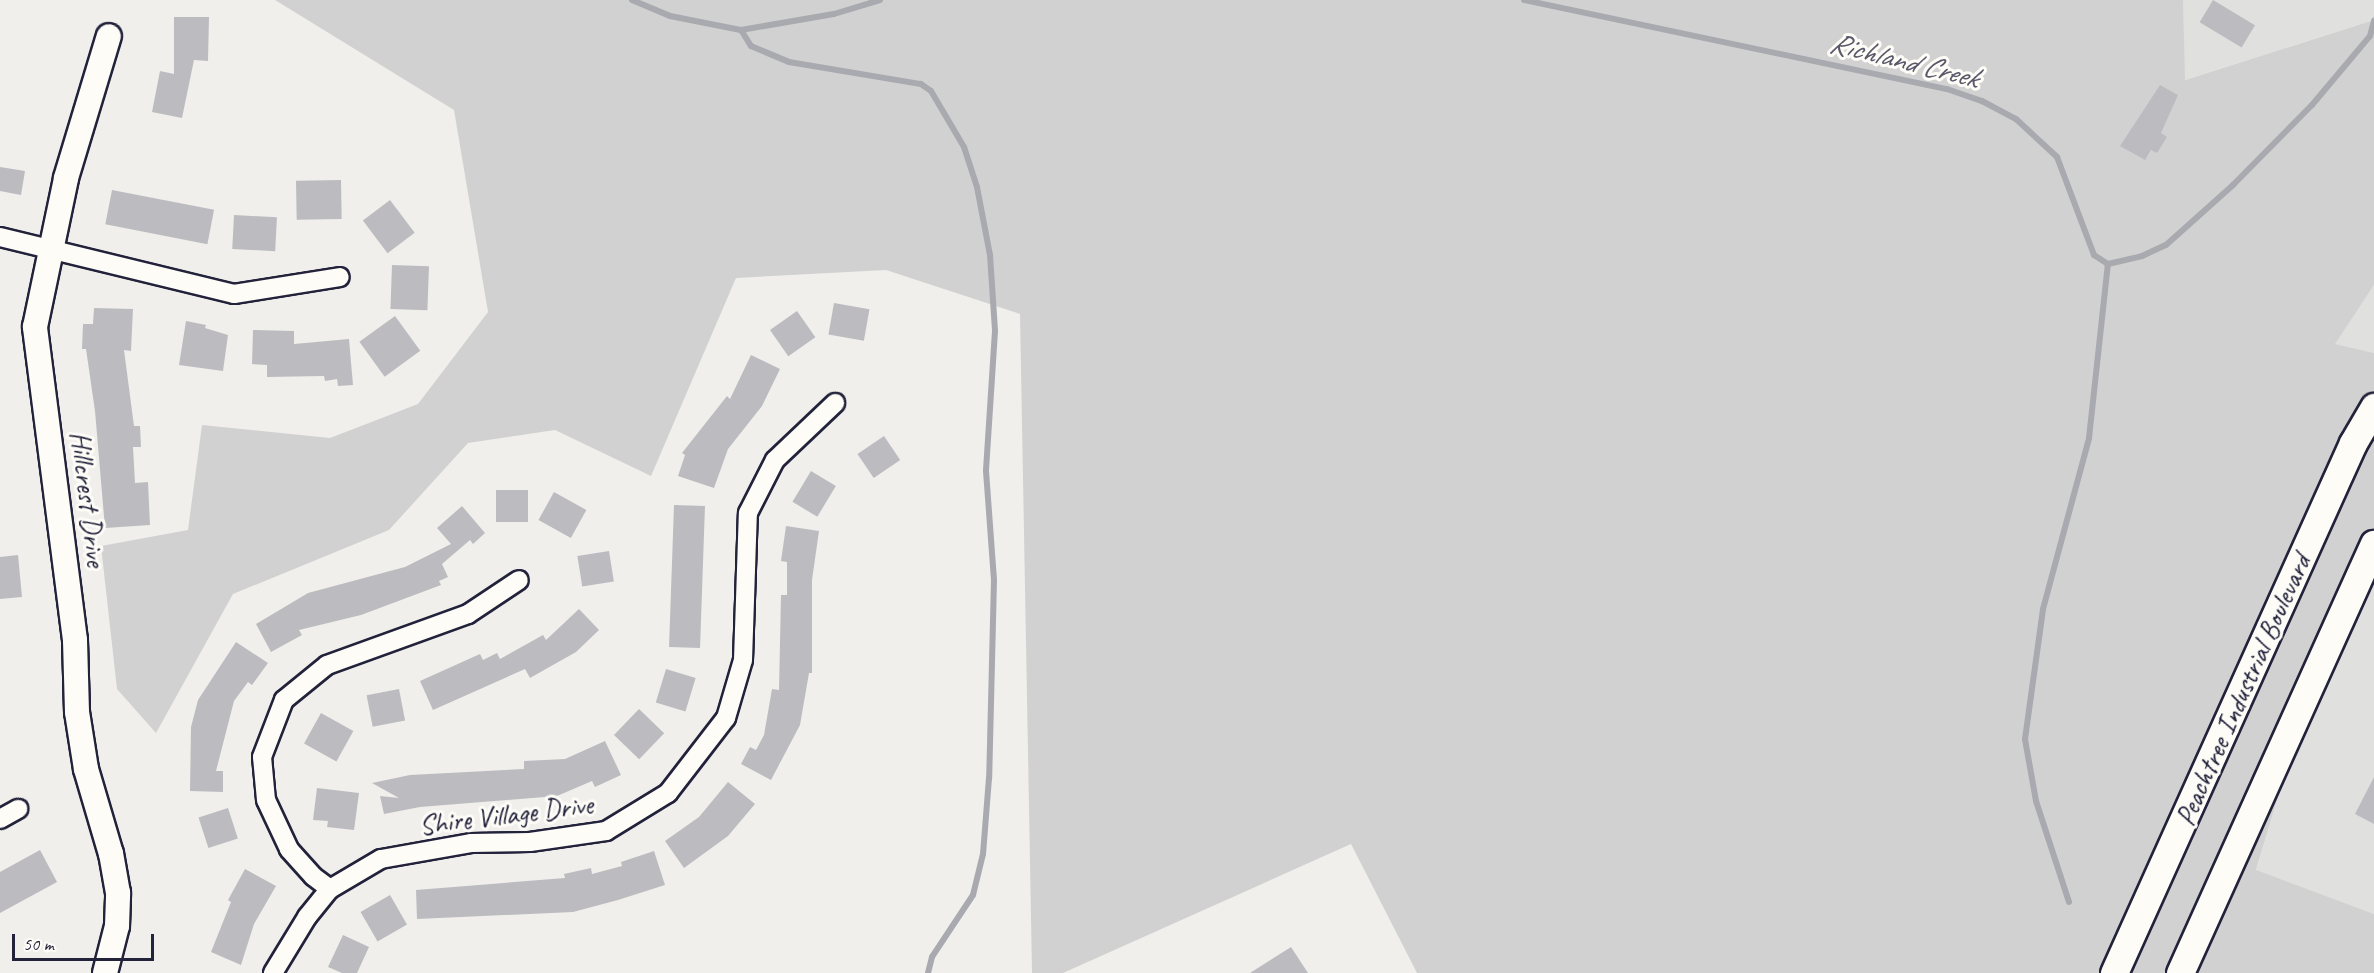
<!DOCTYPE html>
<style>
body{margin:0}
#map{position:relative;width:2374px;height:973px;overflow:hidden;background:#f0efec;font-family:Caveat,sans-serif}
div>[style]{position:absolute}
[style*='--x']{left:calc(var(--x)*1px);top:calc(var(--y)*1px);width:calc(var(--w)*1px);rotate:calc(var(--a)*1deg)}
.built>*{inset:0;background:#e0e0df}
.green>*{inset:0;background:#d2d1d1}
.stream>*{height:6px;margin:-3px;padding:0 3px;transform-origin:3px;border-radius:3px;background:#a9a9b0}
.building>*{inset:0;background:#bcbcc0;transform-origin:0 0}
.roads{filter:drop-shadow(2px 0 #22223b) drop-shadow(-2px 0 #22223b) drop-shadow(0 2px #22223b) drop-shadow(0 -2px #22223b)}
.street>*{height:18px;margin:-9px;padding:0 9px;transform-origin:9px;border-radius:9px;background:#fdfcf7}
.secondary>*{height:24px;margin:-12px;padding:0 12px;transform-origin:12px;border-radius:12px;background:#fdfcf7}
.primary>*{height:27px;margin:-13.5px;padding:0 13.5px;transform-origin:13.5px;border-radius:13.5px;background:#fdfcf7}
span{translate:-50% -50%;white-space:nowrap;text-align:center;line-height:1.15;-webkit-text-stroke:6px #fdfcf7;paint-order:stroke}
.street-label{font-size:28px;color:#22223b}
.water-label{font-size:30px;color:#58586a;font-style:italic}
.scale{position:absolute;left:12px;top:934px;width:142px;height:27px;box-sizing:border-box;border:3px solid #22223b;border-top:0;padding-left:8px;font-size:18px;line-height:21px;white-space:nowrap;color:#22223b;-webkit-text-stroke:4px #fdfcf7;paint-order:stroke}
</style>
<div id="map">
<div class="built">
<i style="clip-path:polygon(2183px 0,2374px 0,2374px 20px,2184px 80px)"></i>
<i style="clip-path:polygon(2374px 285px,2374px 353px,2334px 344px)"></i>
<i style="clip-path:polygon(2374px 548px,2374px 914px,2256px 871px,2298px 731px)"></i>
</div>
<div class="green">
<i style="clip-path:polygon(275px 0,2183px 0,2185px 80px,2374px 20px,2374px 285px,2335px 344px,2374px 353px,2374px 548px,2298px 731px,2256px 870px,2374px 914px,2374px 973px,1417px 973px,1351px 844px,1063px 973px,1032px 973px,1020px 314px,886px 270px,736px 278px,651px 476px,555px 430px,468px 443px,389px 530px,233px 594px,156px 733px,117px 689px,101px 546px,188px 530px,202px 425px,330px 438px,418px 404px,488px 312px,454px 110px)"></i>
</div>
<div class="stream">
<i style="--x:632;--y:0;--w:41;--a:22.8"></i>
<i style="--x:670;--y:16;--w:72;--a:11.2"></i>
<i style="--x:741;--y:30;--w:94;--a:-9.8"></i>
<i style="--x:834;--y:14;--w:48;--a:-16.9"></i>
<i style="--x:1524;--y:0;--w:432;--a:11.9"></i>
<i style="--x:1947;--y:89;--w:37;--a:19"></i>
<i style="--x:1982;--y:101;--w:38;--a:28"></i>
<i style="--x:2016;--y:119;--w:56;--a:42.8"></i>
<i style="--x:2057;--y:157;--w:105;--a:69.3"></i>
<i style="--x:2094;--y:255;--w:17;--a:33"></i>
<i style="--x:2108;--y:264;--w:35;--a:-13"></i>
<i style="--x:2142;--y:256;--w:26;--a:-25"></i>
<i style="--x:2166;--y:245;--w:90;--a:-41.8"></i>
<i style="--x:2233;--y:185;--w:112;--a:-45.4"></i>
<i style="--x:2312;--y:105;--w:90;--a:-50"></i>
<i style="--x:2370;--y:36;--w:16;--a:-75"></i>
<i style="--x:741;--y:30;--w:19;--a:58"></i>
<i style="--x:751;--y:46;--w:41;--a:22.8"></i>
<i style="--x:789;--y:62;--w:134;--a:9.5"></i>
<i style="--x:921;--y:84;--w:12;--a:35"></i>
<i style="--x:931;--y:91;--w:65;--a:59.5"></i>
<i style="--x:964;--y:147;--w:42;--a:72"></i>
<i style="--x:977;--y:187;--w:69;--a:79.2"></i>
<i style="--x:990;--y:255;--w:76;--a:86.2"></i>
<i style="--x:995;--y:331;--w:140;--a:93.7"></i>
<i style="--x:986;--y:471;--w:109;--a:85.8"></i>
<i style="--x:994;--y:580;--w:198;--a:91.4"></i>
<i style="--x:989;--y:778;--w:76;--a:94.5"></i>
<i style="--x:983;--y:854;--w:42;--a:103.7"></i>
<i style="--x:973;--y:895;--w:74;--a:123.5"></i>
<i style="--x:932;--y:957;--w:16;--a:104"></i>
<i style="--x:2069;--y:902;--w:106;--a:-108.1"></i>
<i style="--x:2036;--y:801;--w:63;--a:-100.1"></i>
<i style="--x:2025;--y:739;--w:131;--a:-82.1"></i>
<i style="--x:2043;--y:609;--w:177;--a:-74.9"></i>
<i style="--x:2089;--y:438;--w:175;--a:-83.8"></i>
</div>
<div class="building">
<i style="left:2213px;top:0;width:49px;height:26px;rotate:31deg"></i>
<i style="clip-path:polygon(174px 17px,209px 17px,208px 61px,194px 60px,182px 118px,152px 112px,160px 71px,174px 74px)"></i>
<i style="clip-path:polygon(2160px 85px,2178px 95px,2161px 133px,2167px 137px,2157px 153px,2151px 150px,2145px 160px,2120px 146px)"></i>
<i style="clip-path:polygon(0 167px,25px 171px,21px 195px,0 191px)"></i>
<i style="left:341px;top:180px;width:39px;height:45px;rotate:89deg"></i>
<i style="left:112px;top:190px;width:104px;height:35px;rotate:11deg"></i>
<i style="left:390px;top:200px;width:41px;height:34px;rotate:53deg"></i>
<i style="left:234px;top:215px;width:43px;height:34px;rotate:3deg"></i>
<i style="left:392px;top:265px;width:37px;height:44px;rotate:2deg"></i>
<i style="left:834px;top:303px;width:36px;height:32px;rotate:10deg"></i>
<i style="clip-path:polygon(94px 308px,133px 309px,131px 351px,124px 350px,134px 426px,140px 426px,141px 447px,133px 447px,135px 483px,148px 482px,150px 525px,105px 528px,95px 411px,86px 349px,82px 349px,83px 324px,93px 324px)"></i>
<i style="left:797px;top:311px;width:32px;height:33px;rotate:55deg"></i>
<i style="left:395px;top:316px;width:43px;height:44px;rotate:54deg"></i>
<i style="clip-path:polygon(186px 321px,206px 325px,205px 328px,228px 335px,223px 371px,179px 365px)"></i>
<i style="clip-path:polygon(253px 330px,294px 331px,294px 344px,349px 339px,353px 385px,338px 386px,337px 379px,325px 381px,324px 376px,267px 377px,267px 365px,252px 364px)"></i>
<i style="clip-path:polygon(751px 355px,780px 369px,762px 406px,728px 449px,714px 488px,678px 476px,685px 455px,682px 453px,727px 396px,730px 399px)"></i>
<i style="left:884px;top:436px;width:29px;height:32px;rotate:56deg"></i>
<i style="left:811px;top:471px;width:29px;height:36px;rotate:31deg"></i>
<i style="left:496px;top:490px;width:32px;height:32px"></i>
<i style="left:554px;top:492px;width:37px;height:32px;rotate:29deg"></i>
<i style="left:674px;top:505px;width:31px;height:142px;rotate:2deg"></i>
<i style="clip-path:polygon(462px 506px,485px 533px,473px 544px,470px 540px,442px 564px,448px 577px,439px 581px,441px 585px,361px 615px,299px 630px,302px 635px,271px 652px,256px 624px,308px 593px,405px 567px,451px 544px,437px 528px)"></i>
<i style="clip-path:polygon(786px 526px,819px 531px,812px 580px,812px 673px,809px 673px,800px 725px,771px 780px,741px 764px,750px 747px,756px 750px,764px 735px,772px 689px,779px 690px,781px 595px,787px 595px,787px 562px,781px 561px)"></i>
<i style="left:609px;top:551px;width:31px;height:32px;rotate:81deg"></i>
<i style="clip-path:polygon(18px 555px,22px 597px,0 599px,0 557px)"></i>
<i style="clip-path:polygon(579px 609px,599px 630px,576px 652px,530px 678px,525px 669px,433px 710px,420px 681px,480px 654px,483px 660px,497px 653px,500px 659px,543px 635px,546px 640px)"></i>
<i style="clip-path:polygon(236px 642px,268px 663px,252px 685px,248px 682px,234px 701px,216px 771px,223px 771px,223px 792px,190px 791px,191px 727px,198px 700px)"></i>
<i style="left:666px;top:669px;width:31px;height:35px;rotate:17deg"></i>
<i style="left:399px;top:689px;width:32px;height:33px;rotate:79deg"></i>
<i style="left:639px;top:709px;width:35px;height:36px;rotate:44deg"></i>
<i style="left:321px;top:713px;width:37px;height:35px;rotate:29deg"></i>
<i style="clip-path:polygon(605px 741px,621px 775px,595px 787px,592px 781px,557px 796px,420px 807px,384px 814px,380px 796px,399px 798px,372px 783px,410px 775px,524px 769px,524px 761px,565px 759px)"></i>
<i style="clip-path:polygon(2374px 777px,2374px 824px,2355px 814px)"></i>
<i style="clip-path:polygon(728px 782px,755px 804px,728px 836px,684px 868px,665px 841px,699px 817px)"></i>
<i style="clip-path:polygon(317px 788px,359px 793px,354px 830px,327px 827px,328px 821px,313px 820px)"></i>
<i style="left:228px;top:808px;width:32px;height:31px;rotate:72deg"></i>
<i style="clip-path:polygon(40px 850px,57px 882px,0 913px,0 872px)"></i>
<i style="clip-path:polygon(654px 851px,665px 885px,618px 900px,573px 912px,417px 919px,416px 890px,565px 878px,564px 874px,591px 868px,592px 874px,622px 866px,621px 862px)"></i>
<i style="clip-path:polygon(245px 869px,276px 886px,254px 924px,241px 965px,211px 952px,231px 902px,228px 900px)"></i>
<i style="left:390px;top:895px;width:34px;height:34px;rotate:60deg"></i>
<i style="clip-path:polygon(343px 935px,369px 947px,357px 973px,342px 973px,328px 967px)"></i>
<i style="clip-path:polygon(1291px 947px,1308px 973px,1250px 973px)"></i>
</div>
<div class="roads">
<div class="street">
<i style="--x:0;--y:237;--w:241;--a:13.7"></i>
<i style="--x:234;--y:294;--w:107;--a:-9.1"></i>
<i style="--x:0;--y:819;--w:21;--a:-29"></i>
<i style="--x:330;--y:889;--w:21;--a:-143"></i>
<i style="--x:313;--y:876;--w:36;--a:-132"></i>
<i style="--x:289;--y:849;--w:54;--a:-115.1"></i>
<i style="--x:266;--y:800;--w:43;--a:-95.3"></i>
<i style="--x:262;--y:757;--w:61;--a:-68.9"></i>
<i style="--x:284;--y:700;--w:55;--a:-39.1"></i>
<i style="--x:327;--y:665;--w:150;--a:-19.9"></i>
<i style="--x:468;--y:614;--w:61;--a:-33.7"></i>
<i style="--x:273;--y:973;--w:66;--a:-58.7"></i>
<i style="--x:307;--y:917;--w:36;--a:-51"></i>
<i style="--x:330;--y:889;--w:59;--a:-30.5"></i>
<i style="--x:381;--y:859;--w:91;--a:-10.1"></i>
<i style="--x:471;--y:843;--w:59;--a:-1"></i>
<i style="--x:530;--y:842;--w:77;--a:-8.2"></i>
<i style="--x:606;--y:831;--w:73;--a:-31.5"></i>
<i style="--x:668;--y:793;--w:95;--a:-52.3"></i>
<i style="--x:726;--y:718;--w:60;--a:-73.7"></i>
<i style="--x:743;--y:660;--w:147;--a:-88.1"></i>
<i style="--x:748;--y:513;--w:59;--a:-63"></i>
<i style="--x:775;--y:460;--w:83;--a:-43.5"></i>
</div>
<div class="secondary">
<i style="--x:105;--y:973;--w:49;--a:-75.7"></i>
<i style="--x:117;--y:926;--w:33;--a:-88"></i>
<i style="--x:118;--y:893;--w:40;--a:-100"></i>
<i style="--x:111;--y:854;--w:89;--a:-106.4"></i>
<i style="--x:86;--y:769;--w:58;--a:-99"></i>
<i style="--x:77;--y:712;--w:72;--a:-91.6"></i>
<i style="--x:75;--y:640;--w:316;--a:-97.3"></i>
<i style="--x:35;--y:327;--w:152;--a:-78.2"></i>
<i style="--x:66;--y:178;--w:148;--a:-73.2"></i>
</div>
<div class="primary">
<i style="--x:2114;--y:973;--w:581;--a:-65.73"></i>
<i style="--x:2353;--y:443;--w:42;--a:-59.7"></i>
<i style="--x:2180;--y:973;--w:471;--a:-65.7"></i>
</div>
</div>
<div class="street-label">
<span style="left:88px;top:499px;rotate:83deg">Hillcrest Drive</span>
<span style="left:2243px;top:690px;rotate:-66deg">Peachtree Industrial Boulevard</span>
<span style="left:506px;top:815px;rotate:-7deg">Shire Village Drive</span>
</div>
<div class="water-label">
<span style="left:1904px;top:60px;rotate:14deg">Richland Creek</span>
</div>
<div class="scale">50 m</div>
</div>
